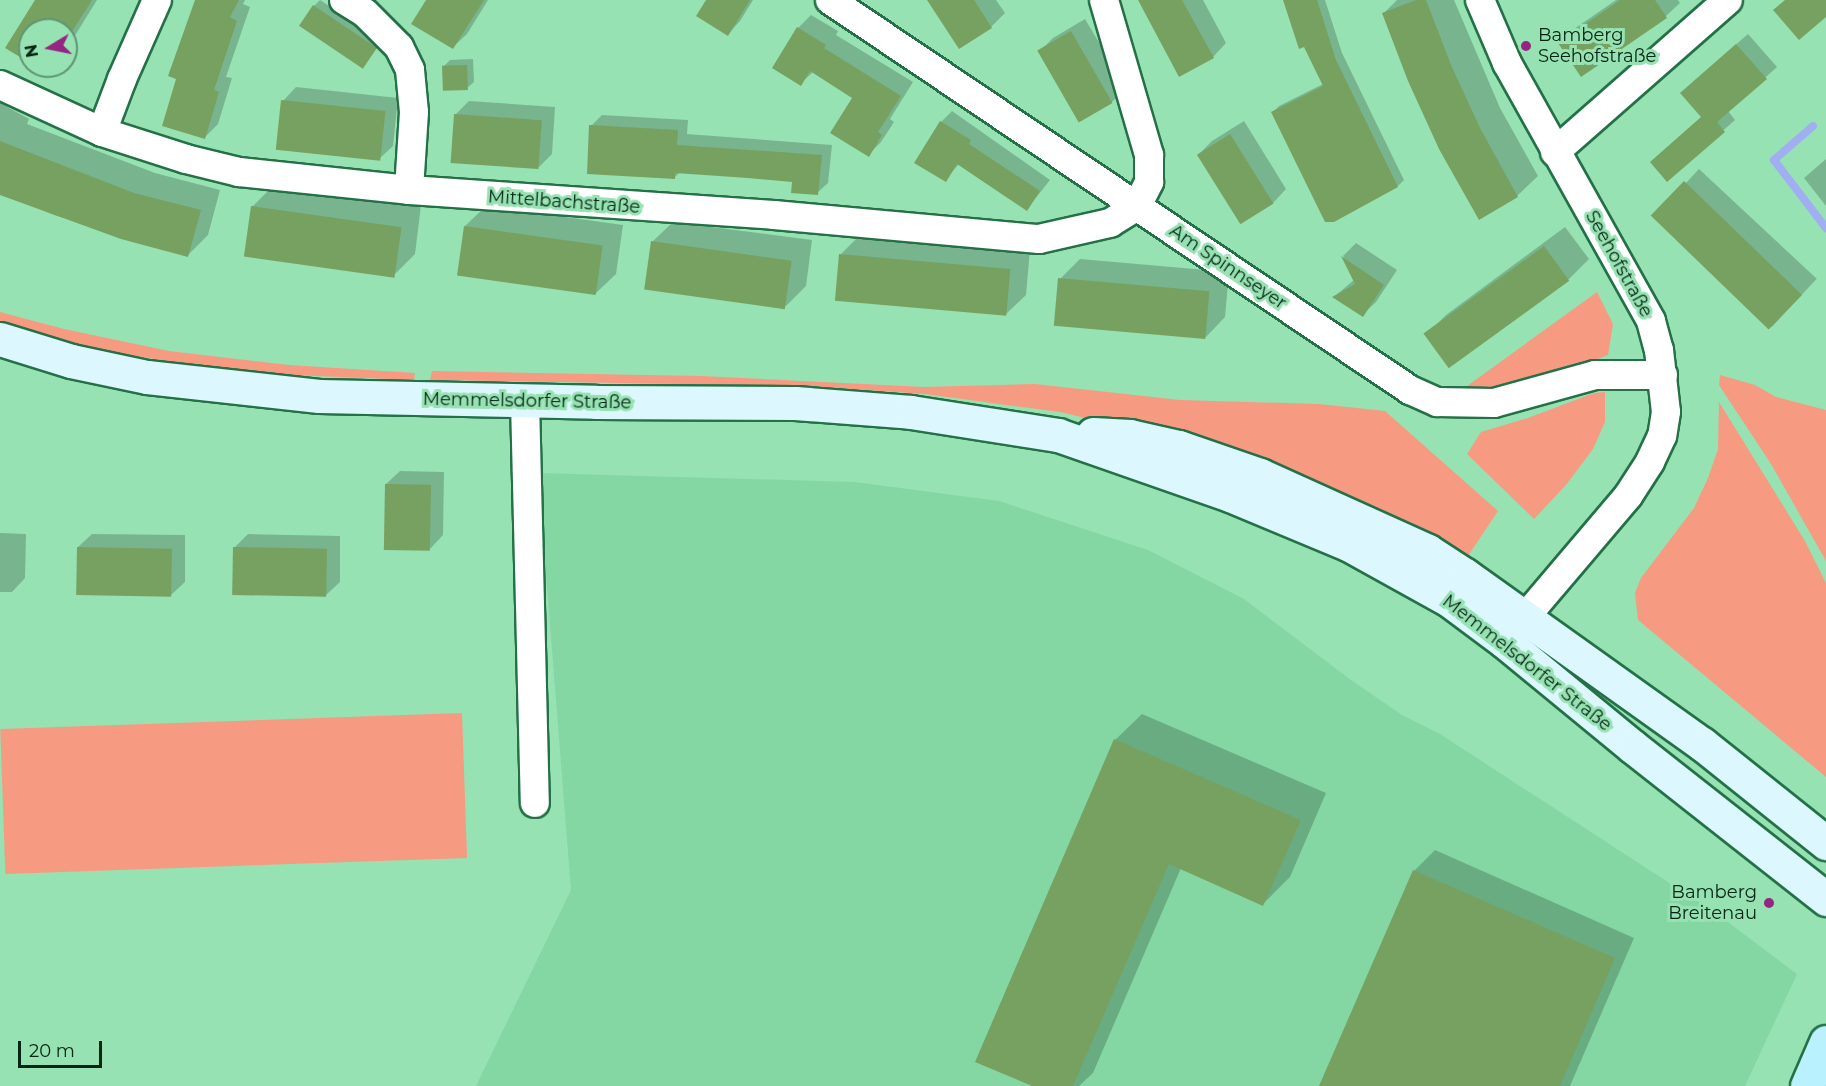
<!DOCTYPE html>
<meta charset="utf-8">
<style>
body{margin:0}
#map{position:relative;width:1826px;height:1086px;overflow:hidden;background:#97e2b2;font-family:Montserrat,sans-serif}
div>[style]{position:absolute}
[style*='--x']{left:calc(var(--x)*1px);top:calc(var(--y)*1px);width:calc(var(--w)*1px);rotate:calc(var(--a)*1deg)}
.built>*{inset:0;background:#84d7a3}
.green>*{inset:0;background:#f79a82;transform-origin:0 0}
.shadow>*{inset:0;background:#0003;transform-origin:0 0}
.stream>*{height:8px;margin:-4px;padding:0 4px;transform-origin:4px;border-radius:4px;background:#a1aef1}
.building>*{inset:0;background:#77a161;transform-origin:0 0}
.roads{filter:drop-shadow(2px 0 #247147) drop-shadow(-2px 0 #247147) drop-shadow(0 2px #247147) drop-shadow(0 -2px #247147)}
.street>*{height:28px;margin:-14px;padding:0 14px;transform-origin:14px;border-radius:14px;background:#fff}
.secondary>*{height:33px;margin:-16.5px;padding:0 16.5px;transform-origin:16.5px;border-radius:16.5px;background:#dcf8fe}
.primary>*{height:33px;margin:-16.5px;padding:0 16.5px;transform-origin:16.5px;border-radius:16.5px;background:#baf1fe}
.dots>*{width:16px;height:16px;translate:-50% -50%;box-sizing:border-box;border:3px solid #97e2b2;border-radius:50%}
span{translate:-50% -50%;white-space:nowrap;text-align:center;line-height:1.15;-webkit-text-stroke:6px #97e2b2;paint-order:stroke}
.poi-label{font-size:18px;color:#052514}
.left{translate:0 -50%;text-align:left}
.right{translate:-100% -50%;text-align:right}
.street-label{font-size:18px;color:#052514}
.north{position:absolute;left:18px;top:18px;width:60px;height:60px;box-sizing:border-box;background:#97e2b2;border:2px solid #5d9673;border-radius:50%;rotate:260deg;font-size:16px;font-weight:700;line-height:24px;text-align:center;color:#052514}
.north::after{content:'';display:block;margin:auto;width:21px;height:27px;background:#952483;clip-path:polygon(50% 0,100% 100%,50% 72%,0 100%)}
.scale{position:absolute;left:18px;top:1041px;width:84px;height:27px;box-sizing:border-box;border:3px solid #052514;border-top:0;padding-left:8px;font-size:18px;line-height:21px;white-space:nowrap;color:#052514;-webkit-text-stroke:4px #97e2b2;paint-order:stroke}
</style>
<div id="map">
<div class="built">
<i style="clip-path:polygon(538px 473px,855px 482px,999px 501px,1148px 550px,1244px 599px,1351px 680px,1402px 715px,1440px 734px,1720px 916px,1797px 974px,1745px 1086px,476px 1086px,571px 890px)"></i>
</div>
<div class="green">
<i style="clip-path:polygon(1597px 292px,1613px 324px,1608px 355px,1529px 386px,1507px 391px,1463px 389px)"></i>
<i style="clip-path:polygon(0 312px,64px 329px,169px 351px,289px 365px,415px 373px,414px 380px,291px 375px,183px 364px,97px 349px,0 322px)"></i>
<i style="clip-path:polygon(432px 371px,701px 376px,924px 387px,1035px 384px,1180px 400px,1319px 404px,1385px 411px,1498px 511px,1466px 559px,1203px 446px,1060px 412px,925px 394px,808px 386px,430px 380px)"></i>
<i style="clip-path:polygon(1720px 375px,1755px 385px,1776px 397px,1826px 410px,1826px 561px,1771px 464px,1719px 385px)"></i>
<i style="clip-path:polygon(1605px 392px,1605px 422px,1593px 449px,1566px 485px,1534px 519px,1467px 454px,1481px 432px,1528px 418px,1594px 393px)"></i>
<i style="clip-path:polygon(1719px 402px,1805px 541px,1826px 583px,1826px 777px,1638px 620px,1635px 593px,1641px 578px,1694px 508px,1708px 478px,1718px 449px)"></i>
<i style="left:462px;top:713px;width:145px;height:462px;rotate:88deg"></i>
</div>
<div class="shadow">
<i style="clip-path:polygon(37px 0,97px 0,66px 50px,66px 30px,30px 30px,30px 61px,8px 47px)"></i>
<i style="clip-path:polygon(197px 0,245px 0,243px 4px,250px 7px,226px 77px,232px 78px,218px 124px,205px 137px)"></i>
<i style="clip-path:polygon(320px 0,382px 41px,362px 68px,314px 6px)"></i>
<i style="clip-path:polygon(427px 0,488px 0,467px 34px,453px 47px)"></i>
<i style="clip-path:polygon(708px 0,753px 0,740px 21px,728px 34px)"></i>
<i style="clip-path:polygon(929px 0,996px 0,1005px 13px,991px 27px)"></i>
<i style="clip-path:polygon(1146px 0,1203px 0,1226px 43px,1213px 57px)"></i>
<i style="clip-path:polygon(1285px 0,1325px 0,1342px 53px,1404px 180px,1398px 186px,1273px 112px,1279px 106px,1323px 84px)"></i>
<i style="clip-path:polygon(1397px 0,1454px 0,1500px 108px,1538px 176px,1517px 196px,1384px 13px)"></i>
<i style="clip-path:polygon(1616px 0,1678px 0,1680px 3px,1666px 16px,1582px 75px,1560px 43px,1574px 29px)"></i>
<i style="clip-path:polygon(811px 15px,838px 31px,836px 35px,913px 82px,890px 119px,894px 122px,881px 142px,868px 155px,854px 97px,813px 72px,800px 84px,774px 68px,798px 28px)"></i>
<i style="clip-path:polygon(1085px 19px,1126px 88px,1112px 102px,1080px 121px,1039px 52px,1053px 38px)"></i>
<i style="clip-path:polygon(1748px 34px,1777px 67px,1728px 111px,1735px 120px,1667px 180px,1702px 116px,1693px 82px)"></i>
<i style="clip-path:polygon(473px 59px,474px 82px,467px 88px,444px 66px,450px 60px)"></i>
<i style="clip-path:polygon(37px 66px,51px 66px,46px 71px)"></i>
<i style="clip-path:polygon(296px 87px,398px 98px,393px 146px,379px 159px,283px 101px)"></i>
<i style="clip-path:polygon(469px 101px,555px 107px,552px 154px,538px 168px,455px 115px)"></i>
<i style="clip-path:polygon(0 103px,29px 119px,27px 124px,155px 173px,220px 190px,208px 235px,188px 255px,54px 215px,0 193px)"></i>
<i style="clip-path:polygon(952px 111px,1050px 180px,1027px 209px,959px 164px,945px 180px,941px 122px)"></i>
<i style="clip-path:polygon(602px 115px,688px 120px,687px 134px,832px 145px,828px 183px,817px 193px,794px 181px,680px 172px,674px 178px,591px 126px)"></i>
<i style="clip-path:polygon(1244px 121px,1286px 189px,1273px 203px,1240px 223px,1199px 154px,1212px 141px)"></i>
<i style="clip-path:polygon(1826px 159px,1826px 206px,1804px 178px)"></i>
<i style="left:1699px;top:169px;width:161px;height:66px;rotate:43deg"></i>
<i style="clip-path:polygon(273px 186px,421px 205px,415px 254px,394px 275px,252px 207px)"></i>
<i style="clip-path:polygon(486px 206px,623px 225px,616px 274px,595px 294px,465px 226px)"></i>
<i style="clip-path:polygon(673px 222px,812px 240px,806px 286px,786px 306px,652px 242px)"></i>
<i style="clip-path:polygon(1565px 227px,1589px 259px,1568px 280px,1449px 367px,1426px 335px,1446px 315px)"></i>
<i style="clip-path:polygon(861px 234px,1030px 249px,1026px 295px,1005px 315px,841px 254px)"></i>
<i style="clip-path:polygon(1356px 243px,1397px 270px,1376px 302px,1362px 315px,1334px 297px,1355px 279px,1343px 256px)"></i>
<i style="clip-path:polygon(1080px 259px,1229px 272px,1225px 317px,1205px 338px,1060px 279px)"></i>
<i style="clip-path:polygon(400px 471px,444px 472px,443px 535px,430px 549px,386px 484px)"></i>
<i style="clip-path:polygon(0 533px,26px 534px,25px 578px,12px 592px,0 592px)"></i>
<i style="clip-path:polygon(92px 534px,185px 535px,185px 582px,171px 595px,78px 547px)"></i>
<i style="clip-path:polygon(248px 534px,340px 536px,340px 582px,326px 595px,234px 548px)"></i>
<i style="clip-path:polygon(1142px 714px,1326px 793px,1290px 877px,1263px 904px,1181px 868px,1093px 1073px,1079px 1086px,1035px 1086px,1115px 740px)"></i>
<i style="clip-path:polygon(1435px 850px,1634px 938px,1570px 1086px,1321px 1086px,1414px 871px)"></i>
</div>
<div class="stream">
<i style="--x:1813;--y:126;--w:52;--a:138.9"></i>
<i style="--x:1774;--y:160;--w:86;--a:52.6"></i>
</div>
<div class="building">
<i style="clip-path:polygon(35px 0,92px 0,66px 41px,66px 30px,30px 30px,30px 63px,5px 48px)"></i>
<i style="clip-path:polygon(195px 0,239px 0,230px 17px,237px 21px,214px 90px,219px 92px,205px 139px,162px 126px,176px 79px,168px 76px)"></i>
<i style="clip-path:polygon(426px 0,484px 0,453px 49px,411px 24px)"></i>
<i style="clip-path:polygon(706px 0,750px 0,728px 36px,696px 16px)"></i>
<i style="clip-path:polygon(927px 0,974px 0,992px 28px,959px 49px)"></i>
<i style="clip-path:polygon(1138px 0,1182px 0,1214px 58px,1179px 77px)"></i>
<i style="clip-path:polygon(1283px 0,1317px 0,1336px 60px,1398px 187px,1334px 222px,1325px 222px,1271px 112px,1323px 86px,1304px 47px,1299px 49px)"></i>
<i style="clip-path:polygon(1416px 0,1426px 0,1451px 65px,1480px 128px,1518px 197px,1479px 220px,1439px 149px,1408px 81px,1382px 13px)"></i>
<i style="clip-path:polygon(1620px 0,1655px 0,1667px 18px,1581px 77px,1558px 43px)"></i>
<i style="clip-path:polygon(1785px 0,1826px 0,1826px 17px,1799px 40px,1773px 10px)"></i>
<i style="left:313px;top:5px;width:77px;height:25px;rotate:34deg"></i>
<i style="clip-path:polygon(797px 27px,826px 45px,824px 48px,901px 96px,878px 132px,882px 135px,869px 157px,830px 133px,852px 98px,810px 71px,801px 86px,772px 68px)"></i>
<i style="left:1071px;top:31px;width:83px;height:39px;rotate:60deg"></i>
<i style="clip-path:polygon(1736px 44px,1767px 79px,1717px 122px,1725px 132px,1667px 182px,1650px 162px,1701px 117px,1680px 93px)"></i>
<i style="left:467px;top:65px;width:25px;height:25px;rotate:88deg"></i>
<i style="left:281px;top:100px;width:105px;height:50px;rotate:6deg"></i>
<i style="left:454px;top:114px;width:88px;height:49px;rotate:4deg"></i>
<i style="clip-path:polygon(940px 121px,971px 140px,969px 144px,1040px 191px,1027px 211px,957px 164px,946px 182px,914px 163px)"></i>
<i style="clip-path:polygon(589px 125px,678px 130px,677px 145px,822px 155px,818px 195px,791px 193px,792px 182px,748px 178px,675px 173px,675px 179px,587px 174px)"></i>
<i style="left:1230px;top:134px;width:82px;height:39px;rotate:58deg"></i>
<i style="clip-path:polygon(0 141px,134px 193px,201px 210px,188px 257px,121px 239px,0 195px)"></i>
<i style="left:1684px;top:181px;width:164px;height:48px;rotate:44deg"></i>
<i style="left:251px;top:206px;width:152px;height:51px;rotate:8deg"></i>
<i style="left:464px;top:226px;width:140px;height:50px;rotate:8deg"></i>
<i style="left:651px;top:241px;width:142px;height:49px;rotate:8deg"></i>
<i style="left:1544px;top:246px;width:43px;height:149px;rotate:54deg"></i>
<i style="left:839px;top:254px;width:172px;height:47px;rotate:5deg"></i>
<i style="clip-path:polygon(1341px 256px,1384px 285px,1363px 317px,1332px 297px,1355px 284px)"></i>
<i style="left:1058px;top:278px;width:152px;height:48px;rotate:5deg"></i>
<i style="left:385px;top:484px;width:46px;height:66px;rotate:1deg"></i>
<i style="left:77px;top:547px;width:95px;height:48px;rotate:1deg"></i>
<i style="left:233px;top:547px;width:94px;height:48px;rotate:1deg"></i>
<i style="clip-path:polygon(1114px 739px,1301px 820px,1263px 906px,1169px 864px,1073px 1086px,1032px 1086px,975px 1062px)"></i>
<i style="clip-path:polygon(1413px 870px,1615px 958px,1560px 1086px,1319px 1086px)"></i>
</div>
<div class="roads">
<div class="street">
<i style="--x:344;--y:0;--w:25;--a:32"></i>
<i style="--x:365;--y:13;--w:48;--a:45"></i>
<i style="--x:399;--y:47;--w:25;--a:64"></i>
<i style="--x:410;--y:70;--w:42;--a:84.6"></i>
<i style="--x:414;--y:112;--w:78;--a:93.7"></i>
<i style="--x:830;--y:0;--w:699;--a:33.92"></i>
<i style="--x:1410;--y:390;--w:30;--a:24"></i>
<i style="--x:1437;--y:402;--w:57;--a:1"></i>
<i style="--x:1494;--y:403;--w:105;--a:-15.5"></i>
<i style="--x:1595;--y:375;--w:68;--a:0"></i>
<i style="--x:1480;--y:0;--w:69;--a:66.8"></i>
<i style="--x:1507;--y:63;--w:295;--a:60.8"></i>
<i style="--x:1651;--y:321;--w:30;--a:75"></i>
<i style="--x:1659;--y:350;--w:62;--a:83.6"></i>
<i style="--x:1666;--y:412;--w:24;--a:99"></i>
<i style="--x:1662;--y:436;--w:29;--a:115"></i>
<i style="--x:1650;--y:462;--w:40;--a:122.9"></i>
<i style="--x:1628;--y:496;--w:182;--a:130.3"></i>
<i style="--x:0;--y:85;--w:112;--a:24.7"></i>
<i style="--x:102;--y:132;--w:88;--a:17.8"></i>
<i style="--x:186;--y:159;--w:55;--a:13.8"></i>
<i style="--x:239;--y:172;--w:171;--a:6"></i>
<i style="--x:409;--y:190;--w:366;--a:3.9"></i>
<i style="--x:774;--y:215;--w:266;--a:5.2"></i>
<i style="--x:1039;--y:239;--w:73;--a:-12.7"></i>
<i style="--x:1110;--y:223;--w:32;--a:-32"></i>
<i style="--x:1137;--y:206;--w:27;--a:-63"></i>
<i style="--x:1149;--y:182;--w:27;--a:-90"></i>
<i style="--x:1149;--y:155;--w:161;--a:-106.2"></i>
<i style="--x:102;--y:132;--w:57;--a:-69.3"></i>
<i style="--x:122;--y:79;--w:86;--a:-66.1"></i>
<i style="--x:1555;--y:152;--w:230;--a:-41.3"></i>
<i style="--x:525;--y:401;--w:402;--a:88.6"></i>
</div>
<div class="secondary">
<i style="--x:0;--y:339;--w:74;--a:17.2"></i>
<i style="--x:71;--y:361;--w:78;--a:11.9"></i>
<i style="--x:147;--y:377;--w:173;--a:6.3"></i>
<i style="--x:319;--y:396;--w:277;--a:1.2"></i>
<i style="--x:596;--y:402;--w:199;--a:0.3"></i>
<i style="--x:795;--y:403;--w:116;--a:4.4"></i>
<i style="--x:911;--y:412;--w:149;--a:8.9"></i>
<i style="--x:1058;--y:435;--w:182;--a:19.2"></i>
<i style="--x:1230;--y:495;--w:128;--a:22.6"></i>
<i style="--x:1348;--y:544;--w:115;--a:29"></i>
<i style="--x:1449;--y:600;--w:69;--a:36.7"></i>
<i style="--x:1504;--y:641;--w:167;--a:39.4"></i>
<i style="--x:1633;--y:747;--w:246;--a:38.2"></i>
<i style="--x:1093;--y:434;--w:37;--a:3"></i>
<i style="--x:1130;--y:436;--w:50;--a:12.7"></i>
<i style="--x:1179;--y:447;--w:86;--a:19.1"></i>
<i style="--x:1260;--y:475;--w:184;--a:24.3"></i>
<i style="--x:1428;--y:551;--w:44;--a:33"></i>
<i style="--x:1465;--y:575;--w:291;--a:35.5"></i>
<i style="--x:1702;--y:744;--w:159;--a:38.6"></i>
</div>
<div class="primary">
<i style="--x:1807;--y:1086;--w:48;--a:-66.6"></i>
</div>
</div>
<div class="dots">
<i style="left:1526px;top:46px;background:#952483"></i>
<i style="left:1769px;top:903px;background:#952483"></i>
</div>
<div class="poi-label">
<span class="left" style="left:1538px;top:46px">Bamberg<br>Seehofstraße</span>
<span class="right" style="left:1757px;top:903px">Bamberg<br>Breitenau</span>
</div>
<div class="street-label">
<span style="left:564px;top:202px;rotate:4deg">Mittelbachstraße</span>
<span style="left:1619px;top:264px;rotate:61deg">Seehofstraße</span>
<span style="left:1228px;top:267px;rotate:34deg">Am Spinnseyer</span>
<span style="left:527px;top:401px;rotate:1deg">Memmelsdorfer Straße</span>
<span style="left:1527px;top:663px;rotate:38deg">Memmelsdorfer Straße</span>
</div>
<div class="north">N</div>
<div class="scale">20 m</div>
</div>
